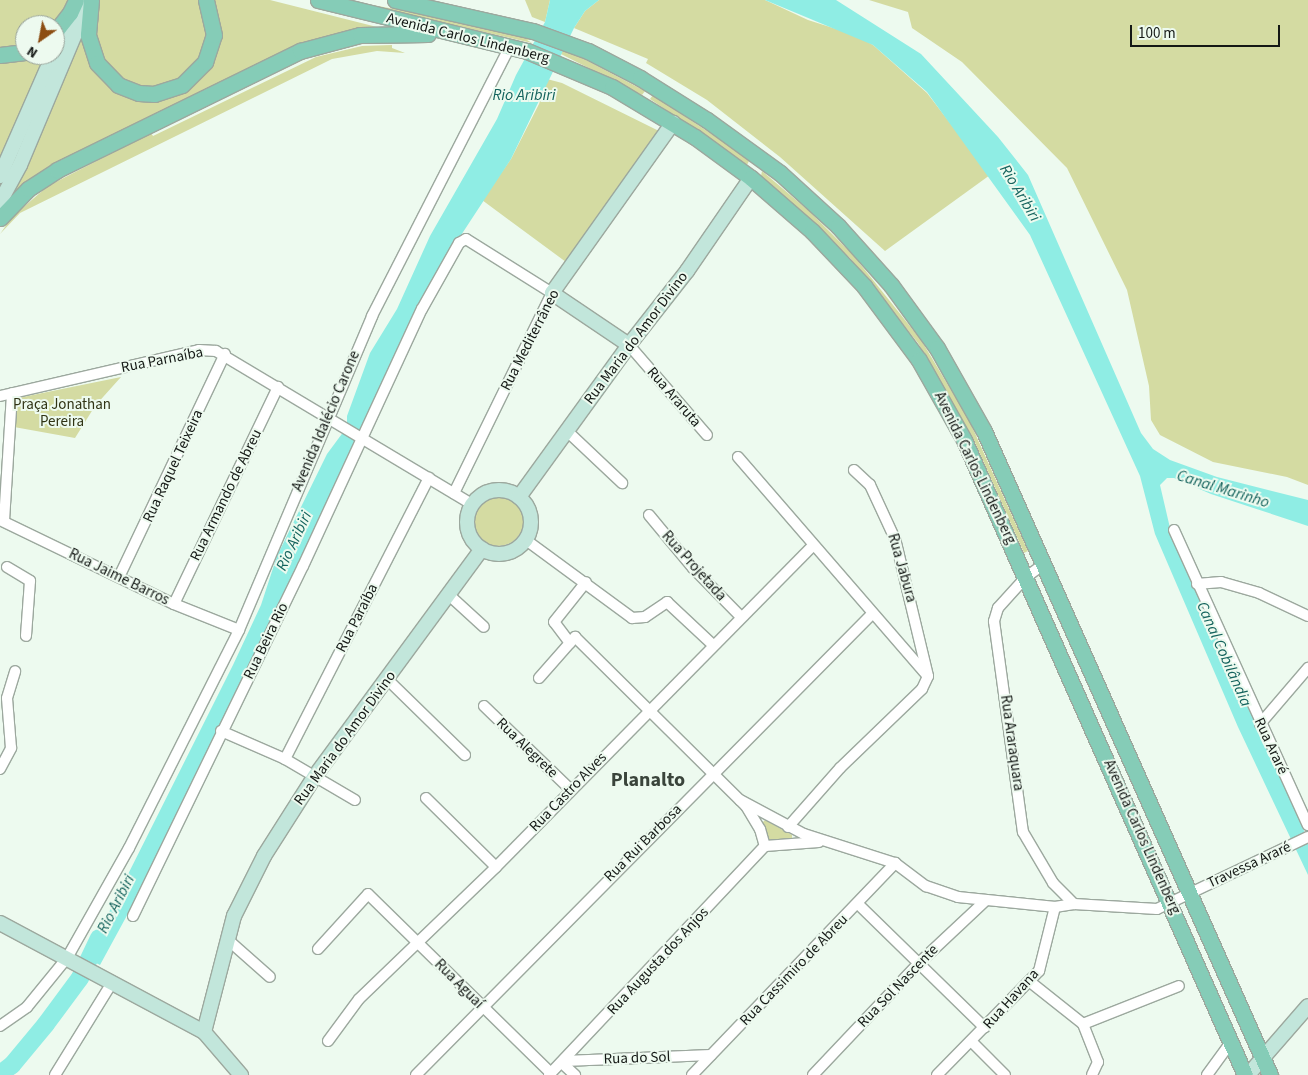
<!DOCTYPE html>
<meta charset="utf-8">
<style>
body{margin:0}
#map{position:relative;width:1308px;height:1075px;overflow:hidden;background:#edfaef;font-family:"Source Sans 3",sans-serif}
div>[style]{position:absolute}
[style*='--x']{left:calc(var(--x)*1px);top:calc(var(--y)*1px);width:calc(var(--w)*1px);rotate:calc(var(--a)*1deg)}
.green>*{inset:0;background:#d4dba2}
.round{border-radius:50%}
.water>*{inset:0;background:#8fede4}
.river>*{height:18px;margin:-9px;padding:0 9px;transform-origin:9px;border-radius:9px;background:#8fede4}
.roads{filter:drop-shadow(1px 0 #9ca89e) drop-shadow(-1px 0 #9ca89e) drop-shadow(0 1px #9ca89e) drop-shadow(0 -1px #9ca89e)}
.street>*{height:10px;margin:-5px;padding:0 5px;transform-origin:5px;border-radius:5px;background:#fff}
.secondary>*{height:14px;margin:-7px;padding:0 7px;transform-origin:7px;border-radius:7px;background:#c2e6db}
.secondary>.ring{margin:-7px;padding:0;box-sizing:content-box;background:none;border:14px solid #c2e6db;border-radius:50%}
.primary>*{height:15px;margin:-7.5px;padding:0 7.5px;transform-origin:7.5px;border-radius:7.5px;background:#85ccb7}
span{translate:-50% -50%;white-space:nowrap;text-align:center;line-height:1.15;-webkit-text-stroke:4px #edfaef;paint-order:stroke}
.street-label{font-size:15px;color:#141815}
.park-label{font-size:15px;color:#303314}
.water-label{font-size:16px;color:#14635d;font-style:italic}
.district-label{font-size:20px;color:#3a443b;font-weight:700}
.north{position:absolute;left:15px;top:15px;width:50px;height:50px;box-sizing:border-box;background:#edfaef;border:1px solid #96a098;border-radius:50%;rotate:213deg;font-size:14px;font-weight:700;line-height:20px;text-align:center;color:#141815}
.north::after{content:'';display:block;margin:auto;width:18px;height:22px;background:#8c4e13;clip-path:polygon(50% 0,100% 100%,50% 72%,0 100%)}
.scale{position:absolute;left:1130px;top:25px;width:150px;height:22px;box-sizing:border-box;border:2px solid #141815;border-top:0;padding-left:6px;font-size:15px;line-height:18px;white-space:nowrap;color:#141815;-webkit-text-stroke:4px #edfaef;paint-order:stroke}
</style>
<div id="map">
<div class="green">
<i style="clip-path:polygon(evenodd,0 0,200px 0,213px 60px,220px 26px,213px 0,270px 0,377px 27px,358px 30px,12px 197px,35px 149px,29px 146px,0 161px,0 0,25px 25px,55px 25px,55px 55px,25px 55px,25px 25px)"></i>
<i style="clip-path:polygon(345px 0,455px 20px,533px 39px,527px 40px,532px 43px)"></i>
<i style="clip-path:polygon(525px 0,550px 0,545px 22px,532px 17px)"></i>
<i style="clip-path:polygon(599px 0,765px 0,808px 20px,855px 35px,873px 45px,927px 93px,990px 175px,885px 251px,780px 157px,707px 100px,646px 63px,648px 59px,574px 28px,585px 11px)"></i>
<i style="clip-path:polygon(869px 0,1308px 0,1308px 485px,1287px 477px,1213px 462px,1160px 435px,1151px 420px,1149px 386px,1127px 290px,1067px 168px,962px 62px,912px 28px,908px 12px)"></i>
<i style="clip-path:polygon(392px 45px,392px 48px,405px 53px,377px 51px,332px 59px,20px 213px,0 234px,12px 217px,48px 186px,151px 133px,153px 136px,316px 57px,362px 46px)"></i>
<i style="clip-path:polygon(558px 48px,584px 59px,645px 91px,642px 95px,557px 52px,562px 52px)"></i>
<i style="clip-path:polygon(547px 79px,562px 83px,659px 131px,566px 262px,482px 200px,511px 159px,539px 104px)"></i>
<i style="clip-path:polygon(653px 95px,734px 149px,749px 161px,747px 165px,650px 99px)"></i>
<i style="clip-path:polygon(762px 171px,809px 211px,853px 255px,921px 340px,969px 420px,1028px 551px,1024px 553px,972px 436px,918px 343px,850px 258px,761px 176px)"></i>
<i style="clip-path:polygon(121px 377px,95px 406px,75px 438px,14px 427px,18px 398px)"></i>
<i class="round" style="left:472px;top:494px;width:52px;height:52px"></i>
<i style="clip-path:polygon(765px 820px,792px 835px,792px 839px,769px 841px,762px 823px)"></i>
</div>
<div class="water">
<i style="clip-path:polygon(550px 0,599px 0,585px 11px,574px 28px,511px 159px,450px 252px,143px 886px,100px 965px,86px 958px,233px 665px,261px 605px,277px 556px,327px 454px,347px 427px,347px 416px,370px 353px,397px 309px,430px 236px,497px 119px,516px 75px,545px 22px)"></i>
<i style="clip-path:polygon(765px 0,836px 0,921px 54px,998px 137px,1028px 175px,1141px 433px,1153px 449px,1170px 460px,1217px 477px,1308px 500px,1308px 526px,1211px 494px,1174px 478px,1167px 478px,1160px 485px,1170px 528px,1308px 840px,1308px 875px,1238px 727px,1155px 534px,1140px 476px,1030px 235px,927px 92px,873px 45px)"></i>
</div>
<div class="river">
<i style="--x:0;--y:1074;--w:15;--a:-37"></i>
<i style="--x:12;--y:1065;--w:53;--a:-50.3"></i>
<i style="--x:46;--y:1024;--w:57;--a:-53.5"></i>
<i style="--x:80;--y:978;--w:44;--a:-64.6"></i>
</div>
<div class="roads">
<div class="street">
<i style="--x:629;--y:345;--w:119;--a:49.1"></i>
<i style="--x:0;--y:396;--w:204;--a:-13"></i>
<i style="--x:199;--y:350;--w:17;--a:3"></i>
<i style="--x:216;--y:351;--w:298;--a:30.9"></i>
<i style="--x:567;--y:431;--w:76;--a:43.4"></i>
<i style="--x:738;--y:457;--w:290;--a:49.1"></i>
<i style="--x:649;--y:515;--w:69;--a:50.3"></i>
<i style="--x:693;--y:568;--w:67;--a:45.6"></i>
<i style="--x:0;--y:520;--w:193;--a:25.8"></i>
<i style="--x:174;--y:604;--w:70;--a:21.8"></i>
<i style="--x:4;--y:521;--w:128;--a:-86.4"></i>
<i style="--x:1174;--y:530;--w:324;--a:65.6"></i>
<i style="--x:526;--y:540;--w:132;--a:36.3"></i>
<i style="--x:632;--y:618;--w:13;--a:-4"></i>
<i style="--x:645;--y:617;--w:27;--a:-34"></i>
<i style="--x:667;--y:602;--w:62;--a:43"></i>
<i style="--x:1044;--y:564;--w:22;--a:144"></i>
<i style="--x:1026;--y:577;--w:42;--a:132.1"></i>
<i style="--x:998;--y:608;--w:14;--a:107"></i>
<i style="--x:994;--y:621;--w:213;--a:82.2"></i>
<i style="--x:1023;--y:832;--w:59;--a:59.5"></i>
<i style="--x:1053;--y:883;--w:30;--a:45"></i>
<i style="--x:7;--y:567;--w:27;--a:31"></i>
<i style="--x:30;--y:581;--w:55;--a:94.2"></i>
<i style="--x:119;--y:577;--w:247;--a:-64.6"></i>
<i style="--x:1197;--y:584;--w:24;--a:-5"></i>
<i style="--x:1221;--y:582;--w:40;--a:16"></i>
<i style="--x:1259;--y:593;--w:54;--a:25.1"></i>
<i style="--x:449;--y:595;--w:47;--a:42.4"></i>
<i style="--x:174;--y:604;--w:241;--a:-64.4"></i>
<i style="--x:570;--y:643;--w:26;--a:-127"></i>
<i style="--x:554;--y:622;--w:51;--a:-51.3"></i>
<i style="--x:539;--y:678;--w:55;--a:-48.7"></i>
<i style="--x:575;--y:637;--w:240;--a:44.7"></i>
<i style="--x:746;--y:806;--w:27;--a:59"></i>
<i style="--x:760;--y:829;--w:18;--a:74"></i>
<i style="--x:387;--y:679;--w:109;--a:44.3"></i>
<i style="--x:484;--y:706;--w:120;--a:44"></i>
<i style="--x:1260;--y:724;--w:74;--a:-49.4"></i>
<i style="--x:221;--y:731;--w:70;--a:23.6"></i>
<i style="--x:285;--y:759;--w:81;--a:30.4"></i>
<i style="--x:285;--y:759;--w:316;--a:-62.9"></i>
<i style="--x:0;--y:769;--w:24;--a:-62"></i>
<i style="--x:11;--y:748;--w:50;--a:-94.6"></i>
<i style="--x:7;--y:698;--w:28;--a:-73"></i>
<i style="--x:426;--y:798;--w:98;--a:44.6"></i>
<i style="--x:740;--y:800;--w:72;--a:28"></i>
<i style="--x:804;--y:834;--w:96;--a:17.7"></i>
<i style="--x:895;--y:863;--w:39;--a:37"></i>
<i style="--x:926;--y:886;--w:34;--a:19"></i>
<i style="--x:958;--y:897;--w:98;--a:5.9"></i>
<i style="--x:1055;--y:907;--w:19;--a:-9"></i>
<i style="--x:1074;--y:904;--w:83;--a:3.4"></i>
<i style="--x:1157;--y:909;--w:167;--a:-25.5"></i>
<i style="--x:788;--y:827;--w:79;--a:-48.6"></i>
<i style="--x:840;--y:768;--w:114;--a:-43.9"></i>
<i style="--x:922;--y:689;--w:14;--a:-65"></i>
<i style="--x:928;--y:676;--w:141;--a:-103.5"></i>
<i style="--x:895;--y:539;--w:60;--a:-114.8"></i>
<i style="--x:870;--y:485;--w:22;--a:-137"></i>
<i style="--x:765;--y:846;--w:54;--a:-4.2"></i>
<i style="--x:858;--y:904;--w:177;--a:44.3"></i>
<i style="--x:133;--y:916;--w:389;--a:-64.1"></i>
<i style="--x:303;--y:566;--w:283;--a:-65.2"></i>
<i style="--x:422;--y:309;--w:76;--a:-60.7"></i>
<i style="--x:459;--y:243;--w:8;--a:-30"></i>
<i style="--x:466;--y:239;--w:102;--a:32.1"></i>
<i style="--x:552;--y:293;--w:223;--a:116.1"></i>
<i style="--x:227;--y:939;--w:57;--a:41.5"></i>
<i style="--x:318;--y:949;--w:74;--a:-47.7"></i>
<i style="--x:368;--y:894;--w:256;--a:44.4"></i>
<i style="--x:1029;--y:981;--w:69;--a:38.5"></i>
<i style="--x:1083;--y:1024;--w:41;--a:68.5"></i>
<i style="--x:1098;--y:1062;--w:14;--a:115"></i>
<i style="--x:1083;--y:1024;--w:103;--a:-21.6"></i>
<i style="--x:0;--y:1026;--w:33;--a:-35"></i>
<i style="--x:27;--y:1007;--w:63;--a:-50.8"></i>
<i style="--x:67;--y:958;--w:126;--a:-60.6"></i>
<i style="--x:129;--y:848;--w:244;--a:-63.2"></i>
<i style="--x:239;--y:630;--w:341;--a:-67"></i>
<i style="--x:372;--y:316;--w:303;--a:-62.9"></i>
<i style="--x:328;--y:1041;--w:52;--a:-53.6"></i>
<i style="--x:359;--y:999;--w:190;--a:-43.9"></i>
<i style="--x:496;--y:867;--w:450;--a:-45.4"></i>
<i style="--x:971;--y:1041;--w:48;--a:45"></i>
<i style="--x:564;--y:1061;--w:147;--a:-2.3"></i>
<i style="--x:562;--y:1063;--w:18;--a:43"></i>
<i style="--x:55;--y:1075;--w:110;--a:-58.3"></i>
<i style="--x:416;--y:1075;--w:648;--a:-45.31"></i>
<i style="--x:549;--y:1075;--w:315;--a:-46.7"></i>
<i style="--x:692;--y:1075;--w:294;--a:-46.2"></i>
<i style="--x:813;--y:1075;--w:154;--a:-46.6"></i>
<i style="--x:919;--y:963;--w:92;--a:-43.2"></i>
<i style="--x:937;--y:1075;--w:146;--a:-45.6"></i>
<i style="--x:1039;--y:971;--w:66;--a:-76"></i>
<i style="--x:1207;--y:1075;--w:41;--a:-54"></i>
</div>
<div class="secondary">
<i style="--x:55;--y:50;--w:31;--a:-68"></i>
<i style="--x:0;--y:176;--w:132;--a:-66.3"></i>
<i style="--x:0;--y:202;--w:42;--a:-61.6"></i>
<i style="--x:20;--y:165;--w:178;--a:-67.2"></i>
<i style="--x:629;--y:345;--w:93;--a:-146"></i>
<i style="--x:552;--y:293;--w:209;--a:-54.6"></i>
<i class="ring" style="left:467px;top:490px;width:50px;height:50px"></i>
<i style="--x:519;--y:497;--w:188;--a:-54.1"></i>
<i style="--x:629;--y:345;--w:94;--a:-51.9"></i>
<i style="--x:687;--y:271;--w:113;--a:-55.5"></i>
<i style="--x:0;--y:923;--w:231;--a:28.1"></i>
<i style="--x:204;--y:1032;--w:57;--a:49.3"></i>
<i style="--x:204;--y:1032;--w:120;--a:-75.5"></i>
<i style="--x:234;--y:916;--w:67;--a:-63.4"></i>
<i style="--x:264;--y:856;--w:95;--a:-57.5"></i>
<i style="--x:315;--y:776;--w:282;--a:-53.7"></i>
<i style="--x:1248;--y:1075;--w:91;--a:-49"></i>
</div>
<div class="primary">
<i style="--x:91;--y:0;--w:35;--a:95"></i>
<i style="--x:88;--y:35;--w:29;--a:72"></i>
<i style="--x:97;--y:63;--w:30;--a:46"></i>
<i style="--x:118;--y:85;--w:22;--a:21"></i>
<i style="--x:139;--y:93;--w:15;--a:4"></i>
<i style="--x:154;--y:94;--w:29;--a:-18"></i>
<i style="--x:182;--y:85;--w:33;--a:-45"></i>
<i style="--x:205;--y:62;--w:28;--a:-72"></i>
<i style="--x:214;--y:35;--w:36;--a:-103"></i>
<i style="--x:318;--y:0;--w:215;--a:13.7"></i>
<i style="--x:527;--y:51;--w:92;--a:23"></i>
<i style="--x:612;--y:87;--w:97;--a:31.1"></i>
<i style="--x:695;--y:137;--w:69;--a:36.2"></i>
<i style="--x:751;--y:178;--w:81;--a:41"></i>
<i style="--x:812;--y:231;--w:76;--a:46.6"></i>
<i style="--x:864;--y:286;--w:92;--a:53.4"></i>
<i style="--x:919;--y:360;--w:92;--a:60.6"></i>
<i style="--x:964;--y:440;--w:694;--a:66.13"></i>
<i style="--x:395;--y:0;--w:141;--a:12.7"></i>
<i style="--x:533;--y:31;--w:59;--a:20"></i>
<i style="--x:588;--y:51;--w:59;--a:27.4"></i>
<i style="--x:640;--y:78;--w:79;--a:32.1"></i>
<i style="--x:707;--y:120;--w:90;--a:36"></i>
<i style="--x:780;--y:173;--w:79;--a:42.4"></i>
<i style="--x:838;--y:226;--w:79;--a:48.1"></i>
<i style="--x:891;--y:285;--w:78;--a:53.9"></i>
<i style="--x:937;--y:348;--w:95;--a:60.5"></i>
<i style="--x:984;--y:431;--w:705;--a:66.05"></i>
<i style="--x:55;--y:32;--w:24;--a:-52"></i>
<i style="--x:70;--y:13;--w:14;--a:-65"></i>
<i style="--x:0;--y:55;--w:25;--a:-7"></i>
<i style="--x:0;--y:218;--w:40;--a:-46"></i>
<i style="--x:28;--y:189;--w:35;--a:-33"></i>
<i style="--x:57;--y:170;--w:271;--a:-26.1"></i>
<i style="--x:300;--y:51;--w:62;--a:-14.9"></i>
<i style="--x:360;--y:35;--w:68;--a:-0.8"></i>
</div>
</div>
<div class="street-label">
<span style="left:468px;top:38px;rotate:14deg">Avenida Carlos Lindenberg</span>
<span style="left:636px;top:338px;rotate:-53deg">Rua Maria do Amor Divino</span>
<span style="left:530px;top:340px;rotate:-63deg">Rua Mediterrâneo</span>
<span style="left:162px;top:360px;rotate:-11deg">Rua Parnaíba</span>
<span style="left:674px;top:397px;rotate:49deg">Rua Araruta</span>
<span style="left:326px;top:421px;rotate:-67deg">Avenida Idalécio Carone</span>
<span style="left:173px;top:466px;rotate:-65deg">Rua Raquel Teixeira</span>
<span style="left:975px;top:468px;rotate:64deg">Avenida Carlos Lindenberg</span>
<span style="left:226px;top:495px;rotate:-64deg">Rua Armando de Abreu</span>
<span style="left:694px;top:566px;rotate:48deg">Rua Projetada</span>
<span style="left:902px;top:568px;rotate:74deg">Rua Jabura</span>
<span style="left:119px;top:577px;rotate:26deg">Rua Jaime Barros</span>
<span style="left:357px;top:618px;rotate:-63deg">Rua Paraíba</span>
<span style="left:266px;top:641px;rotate:-64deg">Rua Beira Rio</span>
<span style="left:345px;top:738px;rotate:-54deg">Rua Maria do Amor Divino</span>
<span style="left:1012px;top:743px;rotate:82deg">Rua Araraquara</span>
<span style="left:1271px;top:746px;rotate:65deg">Rua Araré</span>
<span style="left:527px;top:748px;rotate:44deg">Rua Alegrete</span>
<span style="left:568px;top:792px;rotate:-46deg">Rua Castro Alves</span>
<span style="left:1142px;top:837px;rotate:66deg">Avenida Carlos Lindenberg</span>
<span style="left:643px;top:843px;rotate:-45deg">Rua Rui Barbosa</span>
<span style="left:1249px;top:865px;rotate:-25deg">Travessa Araré</span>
<span style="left:658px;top:961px;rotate:-47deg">Rua Augusta dos Anjos</span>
<span style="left:794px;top:970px;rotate:-46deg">Rua Cassimiro de Abreu</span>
<span style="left:459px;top:984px;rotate:45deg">Rua Aguaí</span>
<span style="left:898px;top:986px;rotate:-46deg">Rua Sol Nascente</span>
<span style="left:1011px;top:999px;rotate:-48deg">Rua Havana</span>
<span style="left:637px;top:1058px;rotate:-2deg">Rua do Sol</span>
</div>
<div class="park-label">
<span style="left:62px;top:413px">Praça Jonathan<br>Pereira</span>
</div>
<div class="water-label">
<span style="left:524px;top:95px">Rio Aribiri</span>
<span style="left:1020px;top:193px;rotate:59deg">Rio Aribiri</span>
<span style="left:1223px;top:489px;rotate:17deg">Canal Marinho</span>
<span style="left:294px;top:541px;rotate:-65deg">Rio Aribiri</span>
<span style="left:1224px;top:654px;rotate:66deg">Canal Cobilândia</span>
<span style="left:116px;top:904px;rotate:-63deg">Rio Aribiri</span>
</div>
<div class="district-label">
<span style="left:648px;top:780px">Planalto</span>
</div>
<div class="north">N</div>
<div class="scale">100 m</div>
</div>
